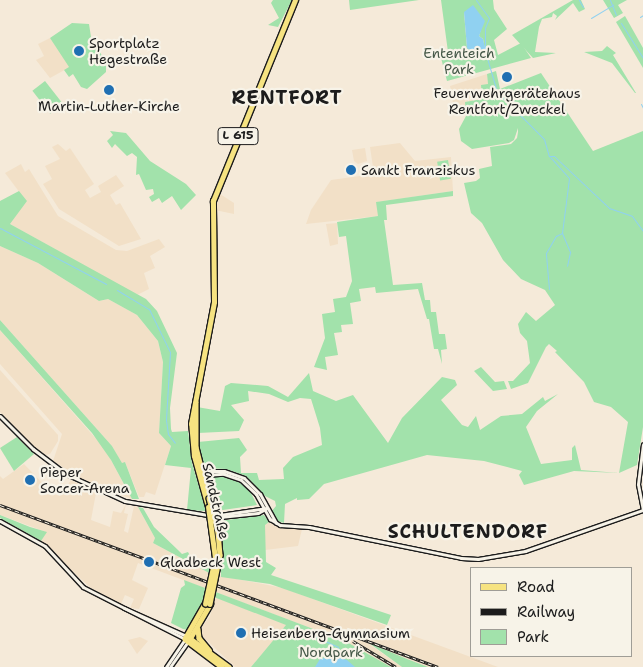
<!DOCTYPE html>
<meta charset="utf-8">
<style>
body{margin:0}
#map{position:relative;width:643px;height:667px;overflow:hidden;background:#f5ead9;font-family:"Shantell Sans",sans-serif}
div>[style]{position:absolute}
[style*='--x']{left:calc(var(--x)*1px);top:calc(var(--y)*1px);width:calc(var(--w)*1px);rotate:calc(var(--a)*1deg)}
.built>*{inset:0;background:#f2e0c7}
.green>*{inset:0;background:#a2e2ab;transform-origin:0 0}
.water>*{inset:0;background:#90d1f1}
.stream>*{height:1px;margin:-0.5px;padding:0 0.5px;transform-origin:0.5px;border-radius:0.5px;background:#90d1f1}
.roads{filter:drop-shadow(1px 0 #1c1c1c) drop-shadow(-1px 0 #1c1c1c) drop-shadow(0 1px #1c1c1c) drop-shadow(0 -1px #1c1c1c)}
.tertiary>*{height:3px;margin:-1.5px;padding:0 1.5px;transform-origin:1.5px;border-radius:1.5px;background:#f7f3e8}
.secondary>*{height:3px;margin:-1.5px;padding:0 1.5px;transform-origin:1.5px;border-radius:1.5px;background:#f7f3e8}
.primary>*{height:4.5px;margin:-2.25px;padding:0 2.25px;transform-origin:2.25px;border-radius:2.25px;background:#f6e381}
.rail>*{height:3px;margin-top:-1.5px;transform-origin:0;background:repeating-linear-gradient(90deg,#f7f3e8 0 4px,#1c1c1c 0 8px);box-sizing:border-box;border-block:1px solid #1c1c1c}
.bridges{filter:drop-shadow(1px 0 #1c1c1c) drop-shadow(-1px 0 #1c1c1c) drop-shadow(0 1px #1c1c1c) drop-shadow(0 -1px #1c1c1c)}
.primary-bridge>*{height:4.5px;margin:-2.25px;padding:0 2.25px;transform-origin:2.25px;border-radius:2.25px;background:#f6e381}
.dots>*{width:14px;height:14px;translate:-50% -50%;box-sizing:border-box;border:2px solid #f7f3e8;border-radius:50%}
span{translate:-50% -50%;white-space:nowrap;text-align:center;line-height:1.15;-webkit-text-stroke:4.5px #f7f3e8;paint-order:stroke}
.shield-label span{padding:1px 4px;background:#f7f3e8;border:1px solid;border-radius:4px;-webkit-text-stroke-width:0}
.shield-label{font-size:12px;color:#1c1c1c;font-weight:700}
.poi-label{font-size:14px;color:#1c1c1c}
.left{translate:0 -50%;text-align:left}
.park-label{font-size:14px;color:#445747}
.street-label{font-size:14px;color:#1c1c1c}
.district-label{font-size:19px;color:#1c1c1c;font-weight:700;letter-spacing:1px}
.legend{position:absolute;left:470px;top:567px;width:162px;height:90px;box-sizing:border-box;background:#f7f3e8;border:1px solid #9f9d96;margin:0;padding:6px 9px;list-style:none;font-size:15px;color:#1c1c1c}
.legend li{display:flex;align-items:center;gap:10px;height:25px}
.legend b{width:25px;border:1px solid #9f9d96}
</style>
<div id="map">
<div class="built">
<i style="clip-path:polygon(50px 38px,70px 67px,50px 78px,36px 60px,44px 56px,38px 44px)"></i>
<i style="clip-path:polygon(487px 74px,488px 84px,483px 99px,465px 102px,466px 106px,454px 110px,450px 86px)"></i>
<i style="clip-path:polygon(400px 143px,415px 161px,451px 157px,453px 191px,377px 202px,379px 216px,306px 224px,311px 210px,331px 180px,374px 174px,370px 147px)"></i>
<i style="clip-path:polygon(58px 144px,66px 151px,70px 148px,94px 184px,85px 190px,90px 198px,101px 192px,98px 186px,116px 175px,124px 186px,110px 195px,116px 205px,120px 203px,141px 239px,119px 246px,59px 209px,43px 184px,52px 179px,45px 166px,60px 159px,52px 147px)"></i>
<i style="clip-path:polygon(365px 148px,367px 161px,358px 164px,354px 161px,352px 150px)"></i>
<i style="clip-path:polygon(21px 164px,25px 172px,29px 169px,58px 216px,116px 250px,127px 251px,159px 239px,165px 247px,150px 256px,155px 268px,144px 273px,149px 289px,137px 295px,10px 224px,26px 201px,5px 173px)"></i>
<i style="clip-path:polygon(220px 194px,234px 203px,234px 214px,215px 210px)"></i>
<i style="clip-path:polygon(337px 223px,338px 244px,330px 246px,326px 224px)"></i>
<i style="clip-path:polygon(0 246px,38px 263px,99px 301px,108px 299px,137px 315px,158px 341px,163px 362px,159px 433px,171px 446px,155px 495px,146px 492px,144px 497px,139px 497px,125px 462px,122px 464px,112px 446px,0 320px)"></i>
<i style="clip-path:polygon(0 330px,105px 449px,132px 499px,88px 483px,53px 461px,62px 434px,0 364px)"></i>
<i style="clip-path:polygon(0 370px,58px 435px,58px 441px,50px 454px,45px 455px,30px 443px,0 412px)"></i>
<i style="clip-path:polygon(24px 464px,53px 494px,60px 496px,71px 480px,96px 493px,91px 520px,110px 527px,113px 511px,121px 513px,126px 504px,124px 513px,128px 514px,124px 531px,128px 533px,134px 506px,138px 507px,155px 538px,153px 543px,211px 574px,283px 588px,498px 667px,428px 667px,369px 644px,402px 667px,391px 667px,345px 641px,138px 563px,132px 580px,148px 588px,139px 609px,130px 608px,134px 599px,125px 595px,121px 604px,113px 601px,91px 588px,61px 561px,41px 541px,46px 532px,0 515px,0 476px,3px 479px)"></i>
<i style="clip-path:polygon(269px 522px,281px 528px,302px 529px,298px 546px,265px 550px,265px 525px)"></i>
<i style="clip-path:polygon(215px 597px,287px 625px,251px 667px,235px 667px,201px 635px,202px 627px,210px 616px)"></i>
<i style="clip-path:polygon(140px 637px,148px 641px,137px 654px,128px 640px)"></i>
</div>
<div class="green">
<i style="clip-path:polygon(273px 0,292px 0,278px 27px,268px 25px,279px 18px,271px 3px)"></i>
<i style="clip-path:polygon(349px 0,419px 0,350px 10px)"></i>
<i style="clip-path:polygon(evenodd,441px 0,493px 0,494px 9px,507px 29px,494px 40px,498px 55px,521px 43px,531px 58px,447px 81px,440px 54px,448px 52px,441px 0,464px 12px,483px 22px,479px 36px,483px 39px,485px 50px,476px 52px,467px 48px,464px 12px)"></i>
<i style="clip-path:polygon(573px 0,581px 0,585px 9px,579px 12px,573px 3px,555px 20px,557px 16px,553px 13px,552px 17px,542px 19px,539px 27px,535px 52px,556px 53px,533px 58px,512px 35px)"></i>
<i style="clip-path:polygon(603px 0,627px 0,618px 5px,623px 13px,614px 18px)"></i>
<i style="clip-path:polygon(625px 16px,643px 48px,643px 68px,616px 22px)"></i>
<i style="clip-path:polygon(72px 23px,89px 24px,91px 37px,94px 37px,106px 66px,106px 72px,87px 89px,81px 87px,73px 74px,69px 77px,64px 70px,69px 67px,50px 38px)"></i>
<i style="clip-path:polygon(607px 46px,616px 53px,613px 55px,636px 93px,635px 93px,612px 63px,584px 52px,602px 51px)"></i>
<i style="clip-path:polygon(496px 71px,500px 89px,541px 73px,593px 151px,643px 131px,643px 427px,637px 465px,619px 473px,574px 471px,524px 485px,519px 475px,522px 471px,484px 461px,427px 455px,324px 484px,309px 499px,297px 500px,297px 498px,285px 504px,284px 523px,278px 521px,271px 512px,276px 506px,275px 501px,265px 496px,246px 476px,226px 469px,204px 468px,198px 442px,239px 438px,247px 450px,240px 457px,241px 473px,257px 473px,259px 480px,284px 479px,283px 468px,293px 457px,322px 445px,320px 428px,311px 399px,300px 398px,288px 402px,269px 394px,248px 391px,249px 401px,231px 405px,244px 420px,239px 431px,198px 433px,197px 407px,220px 411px,225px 386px,231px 383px,268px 386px,288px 397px,309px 373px,313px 391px,336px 401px,353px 395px,388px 443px,402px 418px,442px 377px,455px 380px,457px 385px,441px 400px,462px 425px,468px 427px,476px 416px,480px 430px,501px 416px,522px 414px,543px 397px,545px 401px,558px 394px,537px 411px,526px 427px,541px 464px,572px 460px,572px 448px,575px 445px,581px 470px,619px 473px,628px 422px,611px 407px,594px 402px,584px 382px,555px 352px,569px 345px,557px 351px,549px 344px,546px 347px,528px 383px,511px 389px,508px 381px,513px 381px,530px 363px,527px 341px,520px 333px,518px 324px,526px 312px,536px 321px,555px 305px,545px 290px,521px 279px,503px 260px,482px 223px,471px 213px,464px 183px,476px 181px,480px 178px,479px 169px,492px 166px,490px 147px,511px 144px,517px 138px,518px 132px,518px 128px,514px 140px,509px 143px,472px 149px,461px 141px,459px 129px,466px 116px,465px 102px,482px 99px,481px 85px,488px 84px,487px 74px)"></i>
<i style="left:45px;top:81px;width:29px;height:16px;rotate:52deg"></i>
<i style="clip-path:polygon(110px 131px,126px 133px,150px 161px,186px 184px,196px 195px,181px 210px,172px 196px,162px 203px,159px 198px,152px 202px,149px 197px,154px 194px,153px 189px,146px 190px,139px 174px,136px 175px,137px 157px,132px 153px,127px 156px,115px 144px,112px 148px,107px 141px,113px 135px)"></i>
<i style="left:448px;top:160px;width:19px;height:11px;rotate:81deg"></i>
<i style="clip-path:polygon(19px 191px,27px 201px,10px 224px,146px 299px,157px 311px,177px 353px,170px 408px,171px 429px,172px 432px,188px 431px,192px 463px,206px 511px,187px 510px,191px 468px,165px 465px,171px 446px,159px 433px,163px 362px,158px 341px,137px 315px,108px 299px,99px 301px,38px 263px,0 246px,0 201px)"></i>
<i style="clip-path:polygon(453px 191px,453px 196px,386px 205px,387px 220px,384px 220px,393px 285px,422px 283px,425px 300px,430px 300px,431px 312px,436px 312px,439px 334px,445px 334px,447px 349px,441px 350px,442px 364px,438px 349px,434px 349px,429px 319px,427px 319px,418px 289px,376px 293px,375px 287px,359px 289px,361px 301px,350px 303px,353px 324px,341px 325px,342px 332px,334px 333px,338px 355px,325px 357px,327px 370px,314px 367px,325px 338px,322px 314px,335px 312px,333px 299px,346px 297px,352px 281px,346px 236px,339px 237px,337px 222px,378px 216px,376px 202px)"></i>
<i style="clip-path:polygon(0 320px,112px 446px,122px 463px,125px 462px,139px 499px,132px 499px,111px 460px,92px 433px,0 330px)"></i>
<i style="clip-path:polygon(481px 367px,495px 382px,504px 381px,507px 389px,493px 391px,474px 371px)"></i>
<i style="clip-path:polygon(17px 437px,34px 454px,14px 471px,0 448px)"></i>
<i style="clip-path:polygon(211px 476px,220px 476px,239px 482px,250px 491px,257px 505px,216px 511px,209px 479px)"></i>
<i style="clip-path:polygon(138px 507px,143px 508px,154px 527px,178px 550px,182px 554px,188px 552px,195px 565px,212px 569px,211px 574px,153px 543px,155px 538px)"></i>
<i style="clip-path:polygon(0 515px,30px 527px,47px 532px,41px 541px,0 518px)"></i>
<i style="clip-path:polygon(264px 515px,269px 522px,265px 525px,266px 562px,276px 568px,271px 575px,391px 615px,387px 625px,270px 584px,221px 577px,220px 521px)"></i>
<i style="clip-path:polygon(184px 580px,345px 641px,391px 667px,251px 667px,286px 625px,206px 594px,188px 630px,183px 629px,171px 623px,181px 588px,185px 585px)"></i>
<i style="clip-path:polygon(369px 643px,407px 659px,428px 667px,402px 667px)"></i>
</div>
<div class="water">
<i style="clip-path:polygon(473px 5px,485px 21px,479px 36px,483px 39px,486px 52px,473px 53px,467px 48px,464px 12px)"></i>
<i style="clip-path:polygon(333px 656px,347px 660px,355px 667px,315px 667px,320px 659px)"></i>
</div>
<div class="stream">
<i style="--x:476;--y:0;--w:22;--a:54"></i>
<i style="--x:489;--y:18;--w:11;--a:112"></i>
<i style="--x:485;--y:28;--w:23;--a:90"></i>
<i style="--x:485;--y:51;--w:43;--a:73.7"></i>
<i style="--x:497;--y:92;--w:66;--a:45"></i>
<i style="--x:544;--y:139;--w:18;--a:74"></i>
<i style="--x:549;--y:156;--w:5;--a:0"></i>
<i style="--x:554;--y:156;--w:76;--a:43.4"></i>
<i style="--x:609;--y:208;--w:24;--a:19"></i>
<i style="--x:632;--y:216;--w:19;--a:54"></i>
<i style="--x:579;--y:0;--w:8;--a:60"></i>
<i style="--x:610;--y:0;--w:16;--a:68"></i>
<i style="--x:640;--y:17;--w:4;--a:-34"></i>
<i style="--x:591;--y:18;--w:26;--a:-31"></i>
<i style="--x:621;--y:23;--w:41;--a:57.8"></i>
<i style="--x:641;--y:104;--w:4;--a:63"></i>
<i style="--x:0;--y:228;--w:120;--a:27.8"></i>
<i style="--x:562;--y:233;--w:21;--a:67"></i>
<i style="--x:570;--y:252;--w:14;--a:102"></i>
<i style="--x:549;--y:289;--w:36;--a:-95"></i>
<i style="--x:546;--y:253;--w:20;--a:-60"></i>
<i style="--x:556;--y:236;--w:7;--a:-27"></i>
<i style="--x:562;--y:233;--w:55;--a:-82.7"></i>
<i style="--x:569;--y:178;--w:28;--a:-132"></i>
<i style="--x:117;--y:290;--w:37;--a:31"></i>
<i style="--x:149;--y:309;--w:48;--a:64"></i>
<i style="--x:170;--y:352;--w:68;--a:93.4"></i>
<i style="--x:166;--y:420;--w:14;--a:82"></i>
<i style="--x:168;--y:434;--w:11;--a:52"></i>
<i style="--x:294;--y:627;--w:48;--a:24.4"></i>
<i style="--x:338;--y:647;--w:11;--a:75"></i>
</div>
<div class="roads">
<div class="tertiary">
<i style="--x:0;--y:416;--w:47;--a:45"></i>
<i style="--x:33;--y:449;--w:41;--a:37.1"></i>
<i style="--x:66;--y:474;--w:65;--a:24.6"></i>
<i style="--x:125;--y:501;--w:96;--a:9.6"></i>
<i style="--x:220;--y:517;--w:38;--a:-6"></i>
<i style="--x:258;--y:513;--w:10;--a:-29"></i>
<i style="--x:267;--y:508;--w:55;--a:171.6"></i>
</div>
<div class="secondary">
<i style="--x:202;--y:471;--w:22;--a:0"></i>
<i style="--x:224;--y:471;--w:21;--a:19"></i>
<i style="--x:244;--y:478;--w:23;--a:45"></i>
<i style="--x:260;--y:494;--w:33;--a:61"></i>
<i style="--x:202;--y:475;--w:22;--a:-3"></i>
<i style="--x:224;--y:474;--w:18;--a:19"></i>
<i style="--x:241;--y:480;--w:21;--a:43"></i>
<i style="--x:256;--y:494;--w:29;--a:61"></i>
<i style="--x:270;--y:519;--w:12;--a:31"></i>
<i style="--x:280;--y:525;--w:29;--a:4"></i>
<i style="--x:309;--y:527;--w:155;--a:11.5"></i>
<i style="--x:461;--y:558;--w:17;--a:3"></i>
<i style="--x:478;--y:559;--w:48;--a:-9.7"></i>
<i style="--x:525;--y:551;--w:125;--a:-19.2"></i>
<i style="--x:643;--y:510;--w:26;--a:-101"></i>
<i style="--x:638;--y:484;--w:40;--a:-82.9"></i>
<i style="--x:0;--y:521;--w:51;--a:29.1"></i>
<i style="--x:45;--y:546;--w:56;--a:47.2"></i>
<i style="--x:83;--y:587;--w:114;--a:27"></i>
<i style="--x:185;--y:639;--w:34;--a:124"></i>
<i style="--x:124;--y:608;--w:68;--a:24.3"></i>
<i style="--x:170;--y:667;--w:32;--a:-55"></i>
</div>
<div class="primary">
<i style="--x:196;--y:402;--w:45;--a:90"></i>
<i style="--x:196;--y:447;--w:53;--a:75.7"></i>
<i style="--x:208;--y:507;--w:53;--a:-105.4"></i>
<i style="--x:194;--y:456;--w:32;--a:-95"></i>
<i style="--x:191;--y:424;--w:124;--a:-79.3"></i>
<i style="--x:214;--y:302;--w:101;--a:-90.6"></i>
<i style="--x:213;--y:201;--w:217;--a:-67.8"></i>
<i style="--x:205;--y:604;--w:40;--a:119.7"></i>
<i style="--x:185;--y:639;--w:46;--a:37.1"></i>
<i style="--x:198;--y:629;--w:9;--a:84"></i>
<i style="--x:199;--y:638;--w:16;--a:50"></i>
<i style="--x:187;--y:636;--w:52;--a:36.4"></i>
<i style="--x:189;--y:640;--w:42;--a:-59.7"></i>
</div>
</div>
<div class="rail">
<i style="--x:0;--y:505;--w:467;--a:20.3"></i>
<i style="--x:353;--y:641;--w:50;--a:31.2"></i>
</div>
<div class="bridges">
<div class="primary-bridge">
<i style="--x:209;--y:498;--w:35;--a:75"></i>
<i style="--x:218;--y:532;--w:23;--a:85"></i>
<i style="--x:220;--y:555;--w:50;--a:101.5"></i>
<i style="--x:205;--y:604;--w:47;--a:-77.7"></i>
<i style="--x:215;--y:558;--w:51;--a:-97.8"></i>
</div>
</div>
<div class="dots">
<i style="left:79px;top:51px;background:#1f6fb2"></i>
<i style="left:507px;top:77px;background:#1f6fb2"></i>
<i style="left:109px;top:90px;background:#1f6fb2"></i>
<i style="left:351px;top:170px;background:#1f6fb2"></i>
<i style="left:30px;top:480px;background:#1f6fb2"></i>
<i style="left:149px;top:562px;background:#1f6fb2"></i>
<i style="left:241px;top:633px;background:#1f6fb2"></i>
</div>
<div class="shield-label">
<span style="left:238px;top:136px">L 615</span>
</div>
<div class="poi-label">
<span class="left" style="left:89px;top:51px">Sportplatz<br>Hegestraße</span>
<span style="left:507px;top:101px">Feuerwehrgerätehaus<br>Rentfort/Zweckel</span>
<span style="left:109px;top:106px">Martin-Luther-Kirche</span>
<span class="left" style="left:361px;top:170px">Sankt Franziskus</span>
<span class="left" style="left:40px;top:480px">Pieper<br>Soccer-Arena</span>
<span class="left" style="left:160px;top:562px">Gladbeck West</span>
<span class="left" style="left:251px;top:633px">Heisenberg-Gymnasium</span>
</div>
<div class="park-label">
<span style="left:459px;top:61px">Ententeich<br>Park</span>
<span style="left:331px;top:652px">Nordpark</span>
</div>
<div class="street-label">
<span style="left:216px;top:501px;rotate:77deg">Sandstraße</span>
</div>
<div class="district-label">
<span style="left:287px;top:98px">RENTFORT</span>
<span style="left:468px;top:532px">SCHULTENDORF</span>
</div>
<ul class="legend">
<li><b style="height:6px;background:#f6e381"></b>Road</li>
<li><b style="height:6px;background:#1c1c1c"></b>Railway</li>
<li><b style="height:14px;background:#a2e2ab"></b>Park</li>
</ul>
</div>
